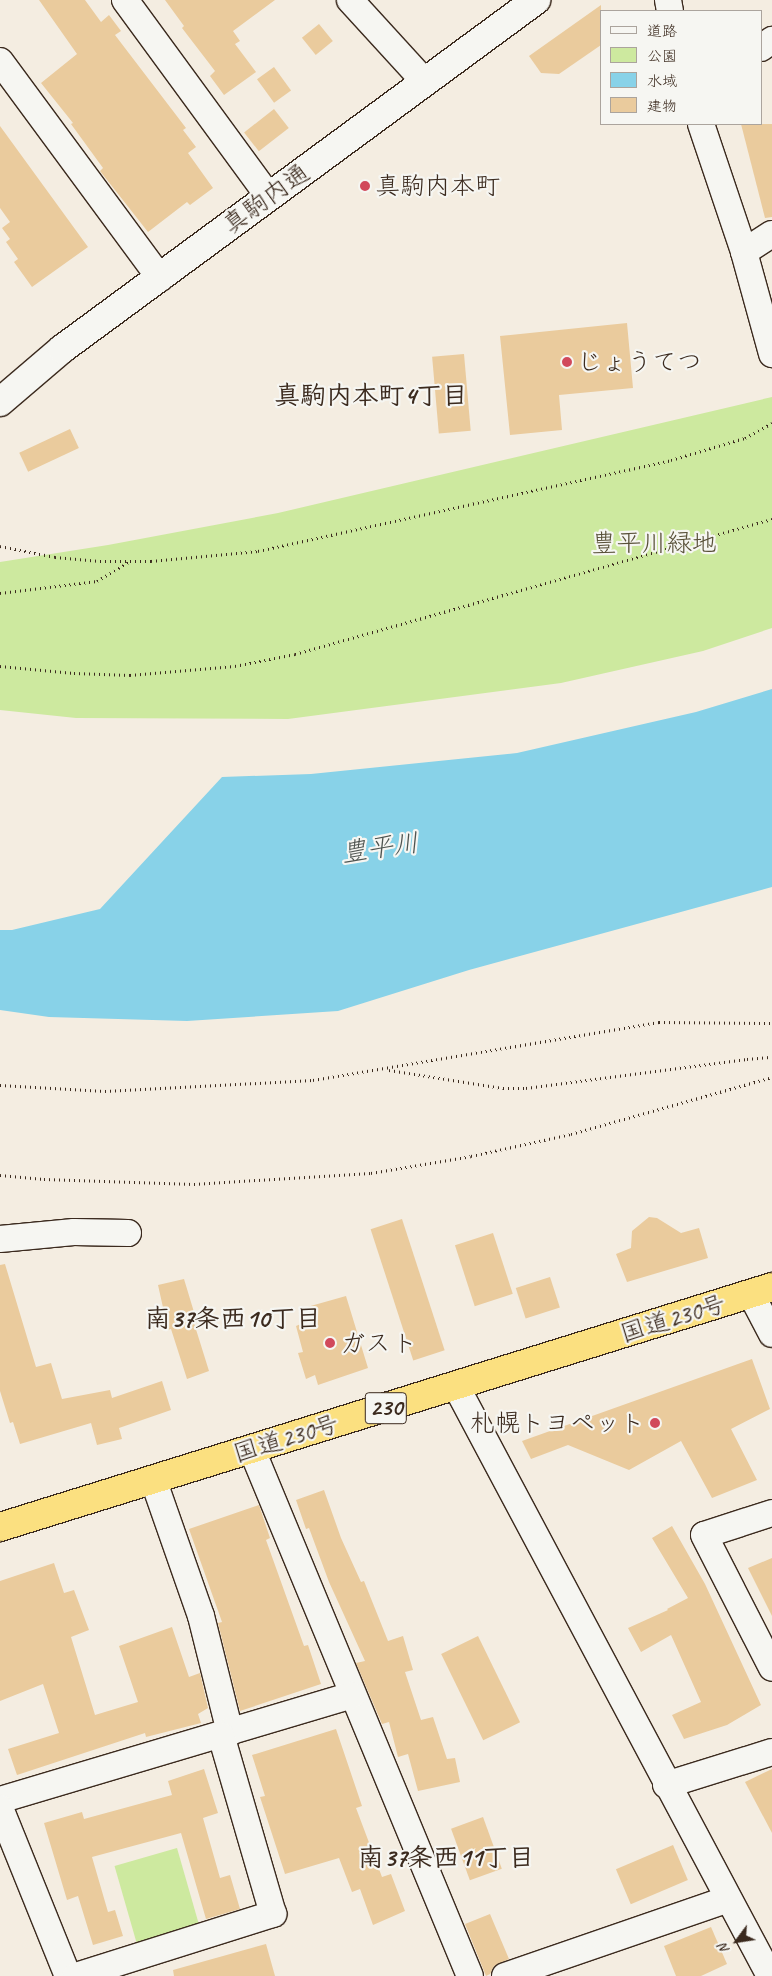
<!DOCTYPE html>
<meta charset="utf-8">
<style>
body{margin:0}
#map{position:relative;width:772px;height:1976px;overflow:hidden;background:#f4ede1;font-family:Caveat,"Klee One",sans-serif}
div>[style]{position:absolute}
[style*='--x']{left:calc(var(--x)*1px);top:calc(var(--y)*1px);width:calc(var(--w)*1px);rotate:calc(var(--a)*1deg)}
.green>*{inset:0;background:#cde99f;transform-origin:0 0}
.water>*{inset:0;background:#88d2e8}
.building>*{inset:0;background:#eacb9d;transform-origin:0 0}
.path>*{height:3px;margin-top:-1.5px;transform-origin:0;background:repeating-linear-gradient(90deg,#3b2a1e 0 1px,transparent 0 5px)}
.roads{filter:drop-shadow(1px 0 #3b2a1e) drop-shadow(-1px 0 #3b2a1e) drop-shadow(0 1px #3b2a1e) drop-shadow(0 -1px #3b2a1e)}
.minor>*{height:26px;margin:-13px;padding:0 13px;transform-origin:13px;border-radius:13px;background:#f6f6f2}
.tertiary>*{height:28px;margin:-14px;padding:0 14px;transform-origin:14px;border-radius:14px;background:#f6f6f2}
.trunk>*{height:28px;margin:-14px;padding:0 14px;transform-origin:14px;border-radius:14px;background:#fbe080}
.dots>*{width:14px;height:14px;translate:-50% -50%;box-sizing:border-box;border:2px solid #f6f6f2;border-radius:50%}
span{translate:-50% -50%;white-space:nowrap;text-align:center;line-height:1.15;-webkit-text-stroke:4.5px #f6f6f2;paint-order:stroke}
.shield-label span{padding:1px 4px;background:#f6f6f2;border:1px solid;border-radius:4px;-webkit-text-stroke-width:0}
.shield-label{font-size:24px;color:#3b2a1e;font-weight:700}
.poi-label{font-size:25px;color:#3b2a1e}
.left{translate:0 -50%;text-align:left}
.right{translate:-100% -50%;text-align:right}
.street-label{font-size:25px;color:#3b2a1e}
.park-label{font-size:25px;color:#585038}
.neighbourhood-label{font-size:26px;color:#3b2a1e;font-weight:700}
.water-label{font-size:26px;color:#4e5450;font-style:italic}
.legend{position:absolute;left:600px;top:10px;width:162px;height:115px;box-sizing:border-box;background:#f6f6f2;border:1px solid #aba49d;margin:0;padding:6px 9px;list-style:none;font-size:15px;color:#3b2a1e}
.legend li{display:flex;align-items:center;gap:10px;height:25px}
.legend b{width:25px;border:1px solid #aba49d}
.north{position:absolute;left:712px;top:1916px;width:50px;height:50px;-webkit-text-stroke:4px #f6f6f2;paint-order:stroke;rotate:239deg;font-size:14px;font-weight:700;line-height:20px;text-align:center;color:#3b2a1e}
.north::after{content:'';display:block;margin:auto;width:18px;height:22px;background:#3b2a1e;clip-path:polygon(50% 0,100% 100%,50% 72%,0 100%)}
</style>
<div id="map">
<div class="green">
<i style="clip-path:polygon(772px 397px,772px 628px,703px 651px,561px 683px,288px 719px,76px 718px,0 710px,0 562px,108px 545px,278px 513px)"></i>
<i style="left:177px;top:1848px;width:81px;height:65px;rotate:74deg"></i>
</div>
<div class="water">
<i style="clip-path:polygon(772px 689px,772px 887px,469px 970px,338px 1011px,187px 1021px,49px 1017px,0 1010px,0 930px,12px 930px,100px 909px,222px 777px,311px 774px,517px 753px,696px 712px)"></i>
</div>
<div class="building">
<i style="clip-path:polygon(39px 0,85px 0,101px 22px,109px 15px,121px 31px,115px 35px,186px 128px,183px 130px,196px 147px,188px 153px,213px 188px,190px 205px,187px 202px,148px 232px,100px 171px,103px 168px,71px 124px,73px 123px,41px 83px,77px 54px)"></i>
<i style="clip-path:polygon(165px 0,275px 0,233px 31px,240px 41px,235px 44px,256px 72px,224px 95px,210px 76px,215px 71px,182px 28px,184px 26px)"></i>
<i style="clip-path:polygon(601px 5px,601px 45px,559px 74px,541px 73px,529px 56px)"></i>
<i style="left:319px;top:24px;width:22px;height:22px;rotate:51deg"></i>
<i style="left:274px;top:67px;width:29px;height:21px;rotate:54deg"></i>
<i style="left:274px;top:109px;width:24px;height:38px;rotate:52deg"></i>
<i style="clip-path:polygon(741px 124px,772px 124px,772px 217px,765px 218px)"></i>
<i style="clip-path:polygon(0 126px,88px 247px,32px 287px,14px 262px,18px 259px,6px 242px,10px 239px,2px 228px,10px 222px,0 208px)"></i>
<i style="clip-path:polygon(627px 323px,633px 388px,559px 395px,562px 430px,510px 435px,500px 336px)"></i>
<i style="left:464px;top:354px;width:77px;height:32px;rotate:85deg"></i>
<i style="left:70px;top:429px;width:21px;height:56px;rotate:65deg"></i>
<i style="clip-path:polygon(649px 1217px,657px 1218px,681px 1233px,699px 1228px,708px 1258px,627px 1282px,616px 1254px,631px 1248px,632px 1231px)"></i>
<i style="left:402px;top:1219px;width:138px;height:33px;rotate:72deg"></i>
<i style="left:493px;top:1233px;width:64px;height:40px;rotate:72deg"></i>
<i style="clip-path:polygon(5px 1264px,36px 1367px,51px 1363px,62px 1399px,110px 1390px,112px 1398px,162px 1381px,171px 1410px,119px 1428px,122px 1439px,97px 1445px,91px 1423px,20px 1444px,13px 1422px,10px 1423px,0 1391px,0 1265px)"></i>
<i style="left:550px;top:1277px;width:32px;height:36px;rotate:72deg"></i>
<i style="clip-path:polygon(184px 1279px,197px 1322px,194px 1323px,209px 1371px,187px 1379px,171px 1329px,168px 1330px,158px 1285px)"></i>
<i style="clip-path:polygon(346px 1296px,368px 1368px,318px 1385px,315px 1375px,306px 1379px,298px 1353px,303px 1352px,296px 1326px,303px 1323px,300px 1309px)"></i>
<i style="clip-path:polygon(752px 1359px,770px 1409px,731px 1429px,757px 1480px,712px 1498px,681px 1441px,629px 1470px,568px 1445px,531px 1459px,522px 1441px)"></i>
<i style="clip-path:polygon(324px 1490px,341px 1538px,361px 1582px,364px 1581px,388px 1641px,403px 1636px,413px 1670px,405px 1672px,421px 1720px,433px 1717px,447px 1759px,455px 1758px,460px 1782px,418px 1791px,408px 1754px,398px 1757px,389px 1722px,382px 1724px,356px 1663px,365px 1661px,329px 1582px,309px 1528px,306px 1529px,296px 1500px)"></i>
<i style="clip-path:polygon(259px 1505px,270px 1538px,266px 1540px,304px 1646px,308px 1645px,321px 1684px,240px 1711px,218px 1623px,222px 1622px,189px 1529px)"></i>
<i style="clip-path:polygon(672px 1526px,705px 1584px,761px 1705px,727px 1725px,684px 1739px,672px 1715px,701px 1702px,671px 1635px,641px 1652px,628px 1628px,668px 1610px,667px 1609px,688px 1598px,652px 1538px)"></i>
<i style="clip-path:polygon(772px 1558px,772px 1616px,748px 1568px)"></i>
<i style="clip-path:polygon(54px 1563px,64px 1593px,74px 1590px,89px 1630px,71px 1637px,95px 1715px,138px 1702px,119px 1646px,172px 1627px,189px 1677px,200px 1673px,208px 1708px,198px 1714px,201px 1723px,146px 1737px,145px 1733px,17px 1775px,8px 1749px,59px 1733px,43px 1684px,0 1701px,0 1581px)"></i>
<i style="left:478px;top:1636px;width:96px;height:41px;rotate:64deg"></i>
<i style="clip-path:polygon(336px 1729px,362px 1806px,356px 1808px,382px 1877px,391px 1874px,405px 1911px,373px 1925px,360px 1889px,352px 1892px,339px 1858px,285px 1874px,260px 1797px,265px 1796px,252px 1755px)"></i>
<i style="clip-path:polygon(204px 1769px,218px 1813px,203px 1818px,220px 1878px,230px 1875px,240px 1909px,206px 1919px,181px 1833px,92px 1857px,108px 1912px,115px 1910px,123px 1936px,93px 1945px,78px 1896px,67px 1900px,44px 1823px,82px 1812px,84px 1819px,172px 1795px,168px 1781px)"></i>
<i style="clip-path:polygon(772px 1769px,772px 1833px,745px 1782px)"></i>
<i style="left:483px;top:1817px;width:55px;height:34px;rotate:70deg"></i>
<i style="left:673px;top:1845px;width:38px;height:62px;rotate:67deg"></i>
<i style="clip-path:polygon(490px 1914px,509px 1959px,494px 1966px,490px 1974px,486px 1976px,465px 1924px)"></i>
<i style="clip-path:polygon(711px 1927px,727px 1964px,701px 1976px,676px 1976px,664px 1946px)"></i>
<i style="clip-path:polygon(266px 1944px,275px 1976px,174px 1976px,173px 1970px)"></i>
</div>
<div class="path">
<i style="--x:0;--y:546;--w:56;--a:11.3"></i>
<i style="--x:55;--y:557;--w:45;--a:5.1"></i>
<i style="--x:100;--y:561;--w:51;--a:0"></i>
<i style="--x:151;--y:561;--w:107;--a:-5.3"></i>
<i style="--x:258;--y:551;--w:423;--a:-12.4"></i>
<i style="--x:671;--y:460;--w:77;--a:-16.6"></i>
<i style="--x:745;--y:438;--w:31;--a:-29"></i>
<i style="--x:0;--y:593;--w:98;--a:-7.1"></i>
<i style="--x:97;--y:581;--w:39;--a:-31"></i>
<i style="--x:0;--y:666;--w:74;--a:5.4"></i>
<i style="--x:74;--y:673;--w:56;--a:2"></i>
<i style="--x:130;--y:675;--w:105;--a:-4.9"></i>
<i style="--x:235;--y:666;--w:61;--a:-11.3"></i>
<i style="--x:295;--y:654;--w:496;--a:-15.8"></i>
<i style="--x:389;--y:1070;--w:115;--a:9"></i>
<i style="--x:503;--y:1088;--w:23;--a:0"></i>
<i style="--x:526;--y:1088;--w:223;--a:-7.5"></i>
<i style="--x:747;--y:1059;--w:25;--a:-5"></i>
<i style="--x:0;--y:1085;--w:105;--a:3.3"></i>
<i style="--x:105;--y:1091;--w:208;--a:-3"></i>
<i style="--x:313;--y:1080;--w:351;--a:-9.5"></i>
<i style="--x:659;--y:1022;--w:113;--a:0.5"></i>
<i style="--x:0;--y:1175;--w:44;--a:5.2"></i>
<i style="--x:44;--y:1179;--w:150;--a:1.9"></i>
<i style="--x:194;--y:1184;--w:177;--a:-3.6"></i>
<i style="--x:371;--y:1173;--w:101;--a:-9.6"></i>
<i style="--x:471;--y:1156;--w:102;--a:-12.4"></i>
<i style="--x:571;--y:1134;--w:209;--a:-15.8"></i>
</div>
<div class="roads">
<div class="minor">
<i style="--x:125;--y:0;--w:244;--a:53.8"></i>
<i style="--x:350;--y:0;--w:111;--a:47.6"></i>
<i style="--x:668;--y:0;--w:11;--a:80"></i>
<i style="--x:761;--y:48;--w:14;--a:-36"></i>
<i style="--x:0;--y:61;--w:270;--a:53.6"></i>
<i style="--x:701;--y:124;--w:135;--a:71.4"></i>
<i style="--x:744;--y:252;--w:106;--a:74.6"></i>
<i style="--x:744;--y:252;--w:33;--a:-33"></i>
<i style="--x:0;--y:1239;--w:74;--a:-5.4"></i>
<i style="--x:74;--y:1232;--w:54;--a:1.1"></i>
<i style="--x:751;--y:1294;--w:45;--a:62.3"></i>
<i style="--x:456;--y:1386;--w:668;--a:61.98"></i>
<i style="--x:252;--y:1450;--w:569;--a:67.49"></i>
<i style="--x:153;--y:1479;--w:145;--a:70.7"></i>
<i style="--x:201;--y:1616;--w:120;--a:76"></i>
<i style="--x:772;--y:1513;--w:71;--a:162.1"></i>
<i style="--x:704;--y:1535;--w:149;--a:62.9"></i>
<i style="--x:666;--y:1785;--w:111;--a:-17.3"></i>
<i style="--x:0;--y:1800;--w:367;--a:-16.6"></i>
<i style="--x:0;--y:1808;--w:181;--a:68"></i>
<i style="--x:76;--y:1976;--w:207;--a:-17.5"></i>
<i style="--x:273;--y:1914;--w:186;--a:-106.2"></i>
<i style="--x:505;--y:1976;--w:236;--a:-19"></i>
</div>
<div class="tertiary">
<i style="--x:0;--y:402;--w:82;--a:-40.5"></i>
<i style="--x:62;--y:349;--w:589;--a:-36.36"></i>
</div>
<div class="trunk">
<i style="--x:0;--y:1527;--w:808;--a:-17.27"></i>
</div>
</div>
<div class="dots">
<i style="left:365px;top:186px;background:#d1495b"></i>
<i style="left:567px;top:362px;background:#d1495b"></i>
<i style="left:330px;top:1343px;background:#d1495b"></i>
<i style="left:655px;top:1423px;background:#d1495b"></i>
</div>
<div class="shield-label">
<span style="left:386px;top:1408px">230</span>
</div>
<div class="poi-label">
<span class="left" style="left:375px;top:186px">真駒内本町</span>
<span class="left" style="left:577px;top:362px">じょうてつ</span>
<span class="left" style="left:340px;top:1343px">ガスト</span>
<span class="right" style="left:645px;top:1423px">札幌トヨペット</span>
</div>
<div class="street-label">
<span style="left:266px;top:199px;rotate:-36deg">真駒内通</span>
<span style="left:673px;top:1319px;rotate:-17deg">国道230号</span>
<span style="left:286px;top:1439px;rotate:-17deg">国道230号</span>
</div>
<div class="park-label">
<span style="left:654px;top:543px">豊平川緑地</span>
</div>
<div class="neighbourhood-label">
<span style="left:371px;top:396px">真駒内本町4丁目</span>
<span style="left:233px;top:1319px">南37条西10丁目</span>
<span style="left:446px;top:1858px">南37条西11丁目</span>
</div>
<div class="water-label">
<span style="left:380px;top:848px;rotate:-8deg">豊平川</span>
</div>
<ul class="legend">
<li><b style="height:6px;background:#f6f6f2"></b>道路</li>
<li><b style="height:14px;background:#cde99f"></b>公園</li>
<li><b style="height:14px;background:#88d2e8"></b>水域</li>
<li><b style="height:14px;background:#eacb9d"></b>建物</li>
</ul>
<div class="north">N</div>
</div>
